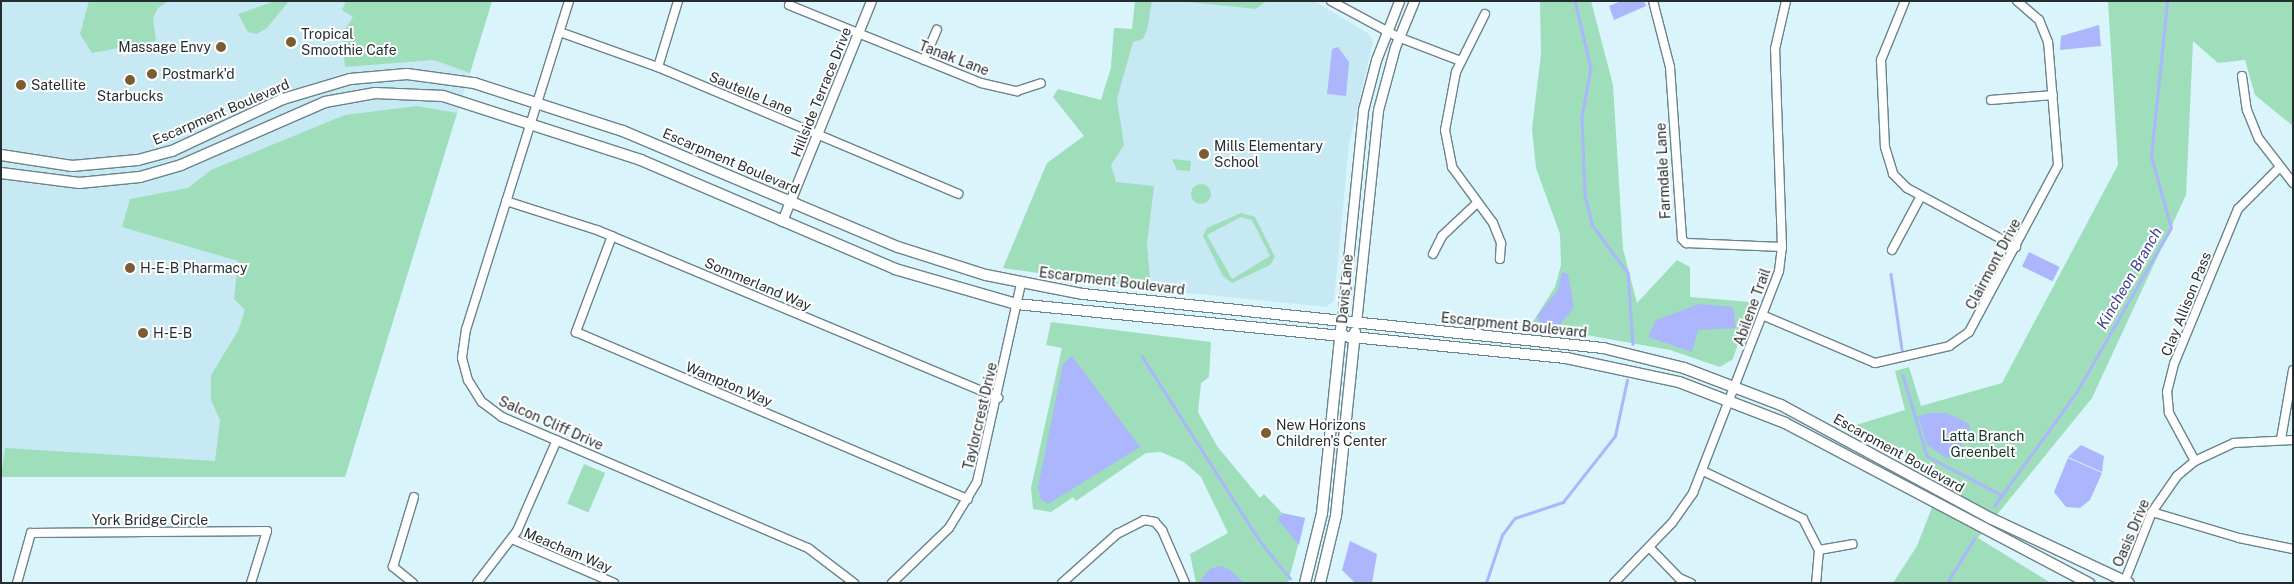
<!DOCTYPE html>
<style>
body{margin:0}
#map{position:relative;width:2294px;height:584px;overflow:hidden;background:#daf4fc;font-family:"Public Sans",sans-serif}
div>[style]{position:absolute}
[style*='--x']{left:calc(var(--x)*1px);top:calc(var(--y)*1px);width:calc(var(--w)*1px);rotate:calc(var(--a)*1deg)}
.built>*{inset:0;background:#c6e9f4}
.green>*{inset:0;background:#9edebb;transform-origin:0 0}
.round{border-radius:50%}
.water>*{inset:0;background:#abb6fc;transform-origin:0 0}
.stream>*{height:2.5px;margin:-1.25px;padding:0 1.25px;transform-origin:1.25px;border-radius:1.25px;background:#abb6fc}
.roads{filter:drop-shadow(1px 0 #6b838a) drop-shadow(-1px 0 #6b838a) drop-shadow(0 1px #6b838a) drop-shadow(0 -1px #6b838a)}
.minor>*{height:8px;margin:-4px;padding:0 4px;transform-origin:4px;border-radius:4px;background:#fff}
.tertiary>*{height:9px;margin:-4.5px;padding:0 4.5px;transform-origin:4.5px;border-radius:4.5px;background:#fff}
.secondary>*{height:10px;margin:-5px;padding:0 5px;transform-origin:5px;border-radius:5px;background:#fff}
.dots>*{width:14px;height:14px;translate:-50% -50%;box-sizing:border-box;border:2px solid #fff;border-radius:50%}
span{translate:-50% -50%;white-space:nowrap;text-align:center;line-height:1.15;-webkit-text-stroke:4px #fff;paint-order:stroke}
.poi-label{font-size:14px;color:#242e31}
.left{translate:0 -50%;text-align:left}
.right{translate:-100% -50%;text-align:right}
.street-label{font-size:14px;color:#242e31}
.park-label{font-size:14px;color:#113423}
.water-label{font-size:15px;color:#3c4191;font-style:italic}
.frame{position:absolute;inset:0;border:2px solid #242e31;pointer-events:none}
</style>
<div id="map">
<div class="built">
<i style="clip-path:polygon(1px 1px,492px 1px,345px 477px,1px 477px)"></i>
<i style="clip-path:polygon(1135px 1px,1314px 1px,1369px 34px,1373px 42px,1349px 144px,1334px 301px,1326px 307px,1121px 286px,1003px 268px,1047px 163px,1084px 136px,1053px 97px,1058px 89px,1101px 100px,1111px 68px,1114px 28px,1132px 29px)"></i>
</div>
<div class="green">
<i style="clip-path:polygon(89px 1px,169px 1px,158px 8px,153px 18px,156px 41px,92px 53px,80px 34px)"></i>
<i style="clip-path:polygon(275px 1px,289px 1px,267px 28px,257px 34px,248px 32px,238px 14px)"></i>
<i style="clip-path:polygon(346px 1px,492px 1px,470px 73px,434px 60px,345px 67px,342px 34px,353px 17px,342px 10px)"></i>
<i style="clip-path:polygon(1135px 1px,1152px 1px,1147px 30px,1143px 39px,1133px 42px,1117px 99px,1124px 145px,1111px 165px,1116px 182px,1154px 186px,1147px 245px,1151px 289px,1003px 268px,1047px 163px,1084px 136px,1053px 97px,1058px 89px,1101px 100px,1111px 68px,1114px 28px,1132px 29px)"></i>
<i style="clip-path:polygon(1179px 1px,1266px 1px,1256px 9px)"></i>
<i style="clip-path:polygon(1540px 1px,1591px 1px,1613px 85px,1623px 249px,1637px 303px,1677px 260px,1690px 267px,1690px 297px,1751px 302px,1733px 359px,1720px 367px,1670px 350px,1531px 325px,1555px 287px,1561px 265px,1560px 234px,1536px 168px,1532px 129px,1541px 54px)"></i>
<i style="clip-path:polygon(2108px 1px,2293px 1px,2293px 126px,2255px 95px,2245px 60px,2218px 63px,2193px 41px,2186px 195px,2092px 398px,1978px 538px,2051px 583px,1893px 583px,1917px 546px,1943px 479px,1856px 425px,1905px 410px,1895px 371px,1909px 367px,1921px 406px,2002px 383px,2118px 165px)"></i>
<i style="clip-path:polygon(417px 106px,457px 113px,345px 477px,1px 477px,5px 448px,215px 461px,220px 420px,211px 400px,211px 375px,238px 331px,245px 310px,234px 299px,238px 261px,122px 227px,130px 199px,188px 188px,211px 170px,345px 115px)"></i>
<i style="clip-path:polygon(1172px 159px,1191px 161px,1190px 171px,1177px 170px)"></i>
<i class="round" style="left:1191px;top:184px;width:20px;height:20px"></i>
<i style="clip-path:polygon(evenodd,1241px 213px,1255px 217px,1275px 257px,1270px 265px,1232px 283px,1223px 276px,1203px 236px,1207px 228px,1241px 213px,1241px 217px,1252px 220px,1270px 256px,1232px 279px,1207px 235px,1241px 217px)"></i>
<i style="clip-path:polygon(1051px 322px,1211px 342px,1209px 377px,1201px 383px,1198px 412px,1217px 446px,1260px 498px,1264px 494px,1282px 513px,1305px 518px,1288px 583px,1196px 583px,1190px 554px,1228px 533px,1201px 477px,1184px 462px,1161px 452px,1146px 453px,1076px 501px,1073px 497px,1051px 512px,1033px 509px,1031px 488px,1062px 348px,1046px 345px)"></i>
<i style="left:584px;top:464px;width:23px;height:43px;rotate:23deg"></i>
</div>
<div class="water">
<i style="clip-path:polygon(1621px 1px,1644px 1px,1646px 6px,1614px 20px,1609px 6px)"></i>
<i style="clip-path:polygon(2099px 25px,2101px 46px,2060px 50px,2061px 36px)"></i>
<i style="clip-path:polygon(1338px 47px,1349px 62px,1346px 96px,1327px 94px,1332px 49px)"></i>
<i style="left:2029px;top:252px;width:34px;height:16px;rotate:26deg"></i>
<i style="clip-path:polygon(1562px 272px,1568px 274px,1574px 307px,1560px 325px,1540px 324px,1537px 316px,1558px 290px)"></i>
<i style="clip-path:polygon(1699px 304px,1733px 307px,1736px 328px,1698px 330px,1692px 352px,1648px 337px,1656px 320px)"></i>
<i style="clip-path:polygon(1072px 356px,1140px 447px,1048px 504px,1041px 499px,1038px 487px,1063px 364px)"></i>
<i style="clip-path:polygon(1930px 413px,1947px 413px,1969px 424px,1970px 431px,1955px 456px,1946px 458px,1927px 445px,1918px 416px)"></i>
<i style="clip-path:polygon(2081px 445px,2104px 456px,2102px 472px,2068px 457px)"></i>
<i style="clip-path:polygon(2068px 458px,2102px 473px,2090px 500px,2080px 508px,2066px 507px,2054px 492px)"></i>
<i style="clip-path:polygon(1282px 513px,1305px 518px,1299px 545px,1278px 520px)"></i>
<i style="clip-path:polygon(1350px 541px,1377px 554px,1372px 583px,1355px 583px,1342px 570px)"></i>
<i style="clip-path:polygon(1220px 566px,1229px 569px,1244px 583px,1198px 583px,1210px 569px)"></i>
</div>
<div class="stream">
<i style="--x:1575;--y:1;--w:69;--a:76.6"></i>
<i style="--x:1591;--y:68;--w:50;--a:100.4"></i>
<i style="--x:1582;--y:117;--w:78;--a:87.8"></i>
<i style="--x:1585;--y:195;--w:32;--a:76"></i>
<i style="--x:1593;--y:226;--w:59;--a:53.3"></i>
<i style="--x:1628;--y:273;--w:71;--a:86"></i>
<i style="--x:1891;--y:274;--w:76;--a:81.7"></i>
<i style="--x:1142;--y:356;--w:219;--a:57.5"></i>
<i style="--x:1260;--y:541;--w:48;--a:51"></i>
<i style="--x:1903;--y:375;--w:84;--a:73.5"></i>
<i style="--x:1927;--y:456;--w:85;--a:27.5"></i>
<i style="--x:1994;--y:506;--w:140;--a:-54"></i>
<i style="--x:2076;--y:393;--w:190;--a:-60.1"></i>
<i style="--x:2171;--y:228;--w:74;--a:-105.7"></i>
<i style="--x:2151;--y:157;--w:157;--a:-84.1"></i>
<i style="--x:1486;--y:583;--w:51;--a:-71.6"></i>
<i style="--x:1502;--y:535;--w:21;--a:-53"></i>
<i style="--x:1515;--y:518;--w:51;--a:-18.4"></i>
<i style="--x:1563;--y:502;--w:84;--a:-51.8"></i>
<i style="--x:1615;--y:436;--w:57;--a:-77.9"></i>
<i style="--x:1947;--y:583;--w:52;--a:-58.5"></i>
</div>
<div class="roads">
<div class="minor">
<i style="--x:569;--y:1;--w:344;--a:107.4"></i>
<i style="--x:466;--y:329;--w:29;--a:98"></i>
<i style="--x:462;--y:358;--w:23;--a:75"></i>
<i style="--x:468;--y:380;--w:26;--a:58"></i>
<i style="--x:482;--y:402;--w:25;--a:37"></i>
<i style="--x:502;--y:417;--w:333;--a:23.2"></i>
<i style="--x:808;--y:548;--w:58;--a:37.3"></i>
<i style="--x:1331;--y:1;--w:76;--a:28.2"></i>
<i style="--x:1398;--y:37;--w:67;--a:20.9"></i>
<i style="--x:1653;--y:1;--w:68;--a:75.6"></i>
<i style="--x:1670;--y:67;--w:172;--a:86"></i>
<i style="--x:1682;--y:239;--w:6;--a:45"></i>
<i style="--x:1686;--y:243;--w:96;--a:2.4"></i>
<i style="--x:1905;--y:1;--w:64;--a:112.1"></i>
<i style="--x:1881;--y:60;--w:87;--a:87.4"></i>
<i style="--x:1885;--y:147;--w:28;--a:73"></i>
<i style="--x:1893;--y:174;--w:20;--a:45"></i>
<i style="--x:1907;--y:188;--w:124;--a:28.4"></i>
<i style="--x:789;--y:5;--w:207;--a:22.1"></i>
<i style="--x:981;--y:83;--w:37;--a:13"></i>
<i style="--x:1017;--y:91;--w:25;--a:-18"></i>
<i style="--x:1485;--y:14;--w:65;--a:116.6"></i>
<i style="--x:1456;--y:72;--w:59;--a:100.7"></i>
<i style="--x:1445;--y:130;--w:38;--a:79"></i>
<i style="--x:1452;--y:167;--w:69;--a:53.8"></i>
<i style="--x:1493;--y:223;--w:22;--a:68"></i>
<i style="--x:1501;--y:243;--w:16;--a:94"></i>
<i style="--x:560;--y:32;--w:104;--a:19.7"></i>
<i style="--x:658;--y:67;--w:326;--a:22.9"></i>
<i style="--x:924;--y:60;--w:33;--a:-67"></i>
<i style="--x:658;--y:67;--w:69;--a:-73.1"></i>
<i style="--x:2242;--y:76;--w:34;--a:82"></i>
<i style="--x:2247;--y:110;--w:31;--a:68"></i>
<i style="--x:2259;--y:139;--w:56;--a:52.3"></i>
<i style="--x:1991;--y:100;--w:62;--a:-4.6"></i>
<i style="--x:506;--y:201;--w:96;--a:17.7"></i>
<i style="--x:597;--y:230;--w:435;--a:22.7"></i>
<i style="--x:612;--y:236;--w:103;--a:110.6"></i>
<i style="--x:576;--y:332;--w:426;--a:23.1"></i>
<i style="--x:1892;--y:250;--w:61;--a:-61.8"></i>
<i style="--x:1433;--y:254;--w:20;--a:-63"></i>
<i style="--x:1442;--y:236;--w:48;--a:-43.3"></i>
<i style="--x:1762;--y:315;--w:123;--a:23"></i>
<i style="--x:1875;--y:363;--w:76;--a:-12.9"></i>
<i style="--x:1949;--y:346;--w:24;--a:-35"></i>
<i style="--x:1969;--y:332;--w:189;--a:-61.9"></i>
<i style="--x:2058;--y:165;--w:123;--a:-94.6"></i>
<i style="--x:2048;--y:42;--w:24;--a:-112"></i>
<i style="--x:2039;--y:20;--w:29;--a:-139"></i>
<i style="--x:2281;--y:439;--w:70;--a:-80.1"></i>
<i style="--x:2195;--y:461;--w:55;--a:-118.4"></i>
<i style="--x:2169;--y:413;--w:21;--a:-95"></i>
<i style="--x:2167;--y:392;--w:29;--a:-76"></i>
<i style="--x:2174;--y:364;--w:168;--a:-67.6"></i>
<i style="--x:2238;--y:209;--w:57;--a:-45"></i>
<i style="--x:1703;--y:471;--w:111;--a:25.6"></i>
<i style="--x:1803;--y:519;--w:35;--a:63"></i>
<i style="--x:1819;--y:550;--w:33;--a:95"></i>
<i style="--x:2152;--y:512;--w:91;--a:16.6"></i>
<i style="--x:2239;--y:538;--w:55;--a:11.5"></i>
<i style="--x:512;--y:539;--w:111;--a:23.3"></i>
<i style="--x:1649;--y:547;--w:43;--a:45.9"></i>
<i style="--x:1679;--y:578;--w:13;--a:23"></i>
<i style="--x:1819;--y:550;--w:34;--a:-10"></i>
<i style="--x:17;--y:583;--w:52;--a:-74.4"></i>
<i style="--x:31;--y:533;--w:236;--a:-0.5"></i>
<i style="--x:267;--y:531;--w:54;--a:107.1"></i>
<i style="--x:413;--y:583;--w:26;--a:-141"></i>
<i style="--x:393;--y:567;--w:73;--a:-73.3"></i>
<i style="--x:477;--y:583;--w:66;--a:-52.4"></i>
<i style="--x:517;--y:531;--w:99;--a:-66.3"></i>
<i style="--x:892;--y:583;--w:79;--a:-44"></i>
<i style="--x:949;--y:528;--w:54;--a:-58.7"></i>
<i style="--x:977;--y:482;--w:204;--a:-77.5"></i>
<i style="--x:1062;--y:583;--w:74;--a:-41.7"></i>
<i style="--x:1117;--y:534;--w:30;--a:-27"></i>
<i style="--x:1144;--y:520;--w:11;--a:10"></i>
<i style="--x:1155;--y:522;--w:11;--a:49"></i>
<i style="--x:1162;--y:530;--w:58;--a:66.5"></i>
<i style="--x:1614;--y:583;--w:83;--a:-46"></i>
<i style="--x:1672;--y:523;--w:37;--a:-55"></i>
<i style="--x:1693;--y:493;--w:238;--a:-68.8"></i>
<i style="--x:1779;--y:271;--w:24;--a:-83"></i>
<i style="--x:1782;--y:247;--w:198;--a:-92"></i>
<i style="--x:1775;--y:49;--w:49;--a:-77.1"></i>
<i style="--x:2124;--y:583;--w:76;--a:-68.5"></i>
<i style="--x:2152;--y:512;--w:44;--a:-55.2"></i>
<i style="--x:2177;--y:476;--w:23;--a:-40"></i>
<i style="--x:2195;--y:461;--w:43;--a:-24.8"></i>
<i style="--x:2234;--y:443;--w:59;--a:-2.9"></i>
</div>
<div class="tertiary">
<i style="--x:782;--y:221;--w:237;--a:-68"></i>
<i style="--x:1342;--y:321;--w:212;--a:-84.3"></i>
<i style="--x:1363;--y:110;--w:52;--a:-75.4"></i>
<i style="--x:1376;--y:60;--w:63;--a:-68.7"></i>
<i style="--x:1356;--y:323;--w:214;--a:-84.1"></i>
<i style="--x:1378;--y:110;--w:65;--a:-74.9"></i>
<i style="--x:1395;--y:47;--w:50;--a:-67.6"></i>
</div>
<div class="secondary">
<i style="--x:1;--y:155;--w:72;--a:8.8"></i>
<i style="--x:72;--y:166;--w:66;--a:-5.2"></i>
<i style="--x:138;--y:160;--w:35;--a:-15"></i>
<i style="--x:172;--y:151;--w:123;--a:-25.1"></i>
<i style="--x:283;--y:99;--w:70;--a:-16.6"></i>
<i style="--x:350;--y:79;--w:57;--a:-5"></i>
<i style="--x:407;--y:74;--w:68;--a:7.7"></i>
<i style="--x:474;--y:83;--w:157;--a:17.9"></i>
<i style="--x:623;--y:131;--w:298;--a:22.9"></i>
<i style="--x:898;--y:247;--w:92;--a:17.7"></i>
<i style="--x:986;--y:275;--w:99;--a:11.1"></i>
<i style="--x:1083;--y:294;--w:523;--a:5.93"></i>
<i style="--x:1603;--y:348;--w:83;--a:13.9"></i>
<i style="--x:1684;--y:368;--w:104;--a:20.9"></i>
<i style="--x:1781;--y:405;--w:238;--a:28.4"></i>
<i style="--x:1990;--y:518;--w:153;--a:25.1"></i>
<i style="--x:1;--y:173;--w:79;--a:7.3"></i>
<i style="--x:79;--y:183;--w:61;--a:-5.6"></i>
<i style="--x:140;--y:177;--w:43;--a:-16.3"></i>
<i style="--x:181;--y:165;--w:157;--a:-23.6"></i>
<i style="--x:325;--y:102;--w:51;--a:-10.2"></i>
<i style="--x:375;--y:93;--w:68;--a:2.5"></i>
<i style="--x:443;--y:96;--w:208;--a:17.9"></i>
<i style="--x:641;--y:160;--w:276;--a:23.2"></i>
<i style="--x:895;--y:269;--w:126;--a:16.1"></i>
<i style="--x:1016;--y:304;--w:553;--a:5.61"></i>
<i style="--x:1566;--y:358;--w:116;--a:12"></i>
<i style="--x:1679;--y:382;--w:114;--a:21.1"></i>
<i style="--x:1785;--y:423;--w:344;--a:27.8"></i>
<i style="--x:1305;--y:583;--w:72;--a:-76.3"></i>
<i style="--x:1322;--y:513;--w:193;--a:-84.1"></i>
<i style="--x:1320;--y:583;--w:69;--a:-76.6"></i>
<i style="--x:1336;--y:516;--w:185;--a:-84.1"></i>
</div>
</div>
<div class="dots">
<i style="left:291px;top:42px;background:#7c5c32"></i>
<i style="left:221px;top:47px;background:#7c5c32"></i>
<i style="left:152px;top:74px;background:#7c5c32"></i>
<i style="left:130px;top:80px;background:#7c5c32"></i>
<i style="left:21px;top:85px;background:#7c5c32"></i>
<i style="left:1204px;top:154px;background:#7c5c32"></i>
<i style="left:130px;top:268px;background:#7c5c32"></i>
<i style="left:143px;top:333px;background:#7c5c32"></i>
<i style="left:1266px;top:433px;background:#7c5c32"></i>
</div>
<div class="poi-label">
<span class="left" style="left:301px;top:42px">Tropical<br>Smoothie Cafe</span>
<span class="right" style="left:211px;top:47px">Massage Envy</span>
<span class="left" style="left:162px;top:74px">Postmark'd</span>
<span class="left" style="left:31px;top:85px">Satellite</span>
<span style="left:130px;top:96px">Starbucks</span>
<span class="left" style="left:1214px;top:154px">Mills Elementary<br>School</span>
<span class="left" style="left:140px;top:268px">H-E-B Pharmacy</span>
<span class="left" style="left:153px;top:333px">H-E-B</span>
<span class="left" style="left:1276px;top:433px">New Horizons<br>Children's Center</span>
</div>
<div class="street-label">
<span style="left:954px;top:58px;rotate:21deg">Tanak Lane</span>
<span style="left:821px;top:92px;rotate:-68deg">Hillside Terrace Drive</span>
<span style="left:751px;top:93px;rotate:23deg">Sautelle Lane</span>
<span style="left:221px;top:112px;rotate:-23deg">Escarpment Boulevard</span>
<span style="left:731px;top:161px;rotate:23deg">Escarpment Boulevard</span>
<span style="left:1663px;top:171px;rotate:-93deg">Farmdale Lane</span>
<span style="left:1993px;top:264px;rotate:-62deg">Clairmont Drive</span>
<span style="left:1112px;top:281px;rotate:7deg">Escarpment Boulevard</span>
<span style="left:758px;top:284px;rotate:23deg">Sommerland Way</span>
<span style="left:1345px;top:289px;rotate:-85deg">Davis Lane</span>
<span style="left:2186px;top:304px;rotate:-68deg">Clay Allison Pass</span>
<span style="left:1752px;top:307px;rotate:-70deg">Abilene Trail</span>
<span style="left:1514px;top:325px;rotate:6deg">Escarpment Boulevard</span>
<span style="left:729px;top:384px;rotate:23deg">Wampton Way</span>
<span style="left:980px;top:416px;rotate:-77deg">Taylorcrest Drive</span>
<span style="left:551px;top:423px;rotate:24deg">Salcon Cliff Drive</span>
<span style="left:1899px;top:453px;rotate:29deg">Escarpment Boulevard</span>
<span style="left:150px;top:520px">York Bridge Circle</span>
<span style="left:2131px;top:533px;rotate:-67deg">Oasis Drive</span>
<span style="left:568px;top:550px;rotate:23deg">Meacham Way</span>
</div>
<div class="park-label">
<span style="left:1983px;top:444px">Latta Branch<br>Greenbelt</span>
</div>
<div class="water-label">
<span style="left:2129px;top:278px;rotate:-60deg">Kincheon Branch</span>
</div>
<div class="frame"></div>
</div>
